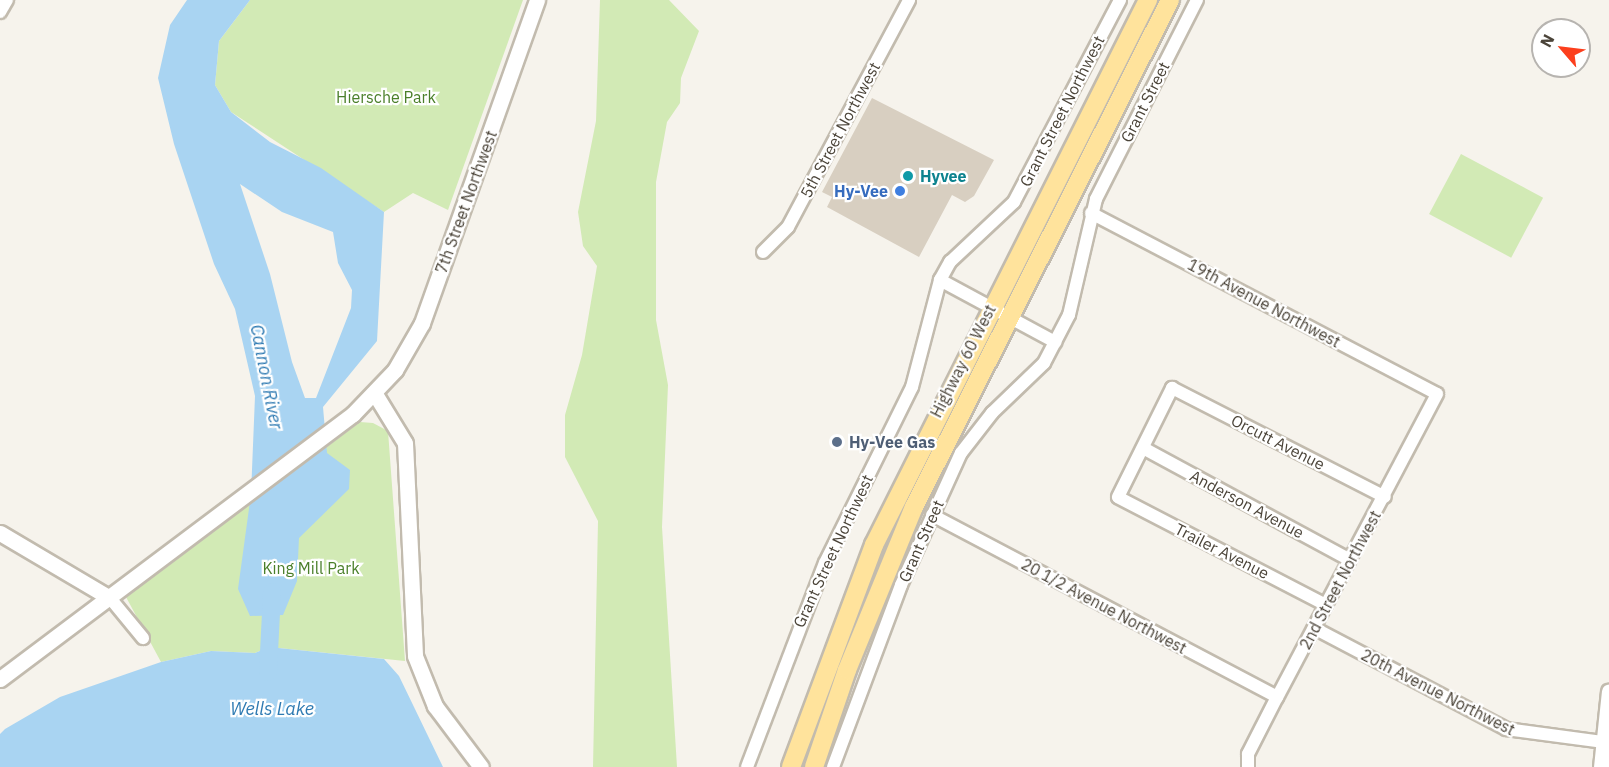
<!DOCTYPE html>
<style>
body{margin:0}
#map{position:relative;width:1609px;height:767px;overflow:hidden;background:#f6f3ec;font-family:"IBM Plex Sans",sans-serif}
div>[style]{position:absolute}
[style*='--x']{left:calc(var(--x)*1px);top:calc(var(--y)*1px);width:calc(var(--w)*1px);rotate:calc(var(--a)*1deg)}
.green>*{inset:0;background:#d2eab5;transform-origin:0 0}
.water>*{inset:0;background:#a9d4f2}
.river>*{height:18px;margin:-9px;padding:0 9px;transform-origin:9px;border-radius:9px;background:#a9d4f2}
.building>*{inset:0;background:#d8cfc1}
.roads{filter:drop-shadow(2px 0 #c2bbae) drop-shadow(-2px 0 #c2bbae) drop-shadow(0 2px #c2bbae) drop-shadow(0 -2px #c2bbae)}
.minor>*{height:12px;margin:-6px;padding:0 6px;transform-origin:6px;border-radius:6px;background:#fff}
.tertiary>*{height:15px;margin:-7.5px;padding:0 7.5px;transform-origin:7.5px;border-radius:7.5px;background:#fff}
.primary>*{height:18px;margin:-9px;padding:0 9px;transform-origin:9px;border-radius:9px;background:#ffe39c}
.dots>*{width:16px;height:16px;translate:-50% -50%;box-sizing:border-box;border:3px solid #fff;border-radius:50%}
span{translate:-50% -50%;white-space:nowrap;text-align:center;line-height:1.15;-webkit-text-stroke:4.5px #fff;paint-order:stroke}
.park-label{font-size:16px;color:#4a7f2a}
.street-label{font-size:16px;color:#4b4439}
.culture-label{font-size:16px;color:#0d838f;font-weight:700}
.left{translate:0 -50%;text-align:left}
.shop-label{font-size:16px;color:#366cbe;font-weight:700}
.right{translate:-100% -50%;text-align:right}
.service-label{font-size:16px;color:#4e5e75;font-weight:700}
.water-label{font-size:18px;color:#2e7ab2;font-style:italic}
.north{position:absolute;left:1531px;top:18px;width:60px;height:60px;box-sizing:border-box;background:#fff;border:2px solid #b7b4b0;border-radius:50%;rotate:298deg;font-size:16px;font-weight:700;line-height:24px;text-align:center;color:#4b4439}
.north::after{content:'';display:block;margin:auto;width:21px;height:27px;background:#fc3f1d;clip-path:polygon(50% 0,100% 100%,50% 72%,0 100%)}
</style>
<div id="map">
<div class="green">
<i style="clip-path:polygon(250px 0,523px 0,448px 210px,413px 193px,384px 212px,231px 112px,215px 85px,219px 41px)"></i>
<i style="clip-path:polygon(600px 0,669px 0,699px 31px,681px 78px,680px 103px,667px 122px,656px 182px,656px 320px,668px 385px,662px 527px,677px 767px,593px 767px,598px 521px,565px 457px,565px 415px,582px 355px,597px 266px,583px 246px,578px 212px,596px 121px)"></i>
<i style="left:1461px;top:154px;width:93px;height:68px;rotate:28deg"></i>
<i style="clip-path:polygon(360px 422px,373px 423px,388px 431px,405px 661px,269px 647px,255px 653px,211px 651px,161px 662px,126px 597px)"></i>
</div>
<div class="water">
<i style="clip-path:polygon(evenodd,187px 0,250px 0,219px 41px,215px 85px,231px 112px,270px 142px,321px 168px,384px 212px,377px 341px,323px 407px,327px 453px,350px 470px,349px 489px,299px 538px,297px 581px,283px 615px,250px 616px,238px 589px,251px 494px,255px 396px,235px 309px,214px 264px,174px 144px,158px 78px,170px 25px,187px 0,240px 184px,282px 212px,333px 232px,338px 263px,352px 290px,351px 308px,316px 398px,305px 398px,292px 362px,270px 274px,240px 184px)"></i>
<i style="clip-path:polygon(269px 647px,384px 659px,399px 676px,443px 767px,0 767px,0 734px,5px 729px,60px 697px,161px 662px,211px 651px,255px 653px)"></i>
</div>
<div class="river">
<i style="--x:268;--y:672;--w:80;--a:-87.1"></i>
</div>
<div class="building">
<i style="clip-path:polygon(872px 98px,994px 160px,974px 196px,965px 202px,952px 195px,919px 257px,827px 207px,832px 197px,822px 192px)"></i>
</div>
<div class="roads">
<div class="minor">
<i style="--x:0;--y:12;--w:14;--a:-60"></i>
<i style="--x:1091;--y:213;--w:390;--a:27.6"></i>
<i style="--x:1437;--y:394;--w:343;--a:117.8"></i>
<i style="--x:1277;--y:697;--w:64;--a:117"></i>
<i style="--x:1248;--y:754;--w:13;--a:90"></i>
<i style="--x:763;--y:252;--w:35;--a:-45"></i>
<i style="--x:788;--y:227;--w:257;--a:-61.9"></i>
<i style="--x:940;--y:280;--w:131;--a:28.3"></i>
<i style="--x:1143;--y:448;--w:235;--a:28.4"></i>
<i style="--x:932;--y:515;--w:390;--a:27.8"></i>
<i style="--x:110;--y:598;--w:52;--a:50.5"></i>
<i style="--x:1326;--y:605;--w:234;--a:-152.6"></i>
<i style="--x:1118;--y:497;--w:122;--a:-63.6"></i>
<i style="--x:1172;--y:388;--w:239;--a:27.1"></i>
<i style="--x:1314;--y:628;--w:217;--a:27.7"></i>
<i style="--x:1506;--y:729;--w:99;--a:7.6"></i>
<i style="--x:747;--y:767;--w:218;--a:-69.1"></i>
<i style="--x:825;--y:563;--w:196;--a:-63.7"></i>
<i style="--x:912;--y:387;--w:111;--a:-75.3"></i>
<i style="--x:940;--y:280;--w:21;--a:-61"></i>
<i style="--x:950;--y:262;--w:88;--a:-43.2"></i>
<i style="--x:1014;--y:202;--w:228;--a:-62.3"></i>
<i style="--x:833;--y:767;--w:194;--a:-69.5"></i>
<i style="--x:901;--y:585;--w:145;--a:-65.6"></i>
<i style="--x:961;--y:453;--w:51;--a:-52.2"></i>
<i style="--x:992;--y:413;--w:72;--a:-43.9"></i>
<i style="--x:1044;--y:363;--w:54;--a:-62.5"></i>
<i style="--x:1069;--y:315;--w:119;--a:-76.9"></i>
<i style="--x:1096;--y:199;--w:223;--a:-63.1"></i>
</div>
<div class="tertiary">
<i style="--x:375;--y:394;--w:57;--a:58.5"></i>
<i style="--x:405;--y:443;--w:213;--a:87.3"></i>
<i style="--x:415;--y:656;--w:54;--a:68.2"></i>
<i style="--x:435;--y:706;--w:76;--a:53"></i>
<i style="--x:0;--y:533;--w:128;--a:30.6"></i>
<i style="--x:0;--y:679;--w:441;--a:-36.9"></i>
<i style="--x:353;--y:414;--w:61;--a:-46.3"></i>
<i style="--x:395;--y:370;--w:54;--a:-60.1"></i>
<i style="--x:422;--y:323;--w:343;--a:-70.4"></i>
<i style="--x:1601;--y:767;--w:76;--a:-84"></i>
</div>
<div class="primary">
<i style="--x:791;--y:767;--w:237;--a:-69.5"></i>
<i style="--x:874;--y:545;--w:610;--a:-63.31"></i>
<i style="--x:814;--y:767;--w:102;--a:-71.2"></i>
<i style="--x:847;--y:670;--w:176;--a:-67.7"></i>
<i style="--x:914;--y:507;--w:568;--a:-63.21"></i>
</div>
</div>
<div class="dots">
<i style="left:908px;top:176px;background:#0f9aa8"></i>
<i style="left:900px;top:191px;background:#3f7fe0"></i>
<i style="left:837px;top:442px;background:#5c6f8a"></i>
</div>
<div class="park-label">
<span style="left:386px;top:97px">Hiersche Park</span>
<span style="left:311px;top:568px">King Mill Park</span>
</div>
<div class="street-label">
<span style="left:1145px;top:102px;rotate:-63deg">Grant Street</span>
<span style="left:1062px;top:111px;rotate:-63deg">Grant Street Northwest</span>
<span style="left:840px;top:130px;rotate:-62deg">5th Street Northwest</span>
<span style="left:466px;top:202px;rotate:-70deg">7th Street Northwest</span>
<span style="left:1264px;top:303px;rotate:28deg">19th Avenue Northwest</span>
<span style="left:963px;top:361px;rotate:-63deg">Highway 60 West</span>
<span style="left:1278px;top:442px;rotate:27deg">Orcutt Avenue</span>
<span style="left:1247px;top:504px;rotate:28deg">Anderson Avenue</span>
<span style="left:921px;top:541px;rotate:-66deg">Grant Street</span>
<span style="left:833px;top:551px;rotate:-65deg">Grant Street Northwest</span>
<span style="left:1222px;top:551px;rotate:27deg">Trailer Avenue</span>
<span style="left:1340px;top:580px;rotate:-62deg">2nd Street Northwest</span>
<span style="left:1104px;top:606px;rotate:28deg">20 1/2 Avenue Northwest</span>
<span style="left:1438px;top:692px;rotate:27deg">20th Avenue Northwest</span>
</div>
<div class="culture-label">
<span class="left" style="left:920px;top:176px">Hyvee</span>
</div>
<div class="shop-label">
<span class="right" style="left:888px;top:191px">Hy-Vee</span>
</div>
<div class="service-label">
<span class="left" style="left:849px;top:442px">Hy-Vee Gas</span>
</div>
<div class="water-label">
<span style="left:266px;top:377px;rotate:79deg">Cannon River</span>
<span style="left:272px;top:709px">Wells Lake</span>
</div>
<div class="north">N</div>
</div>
